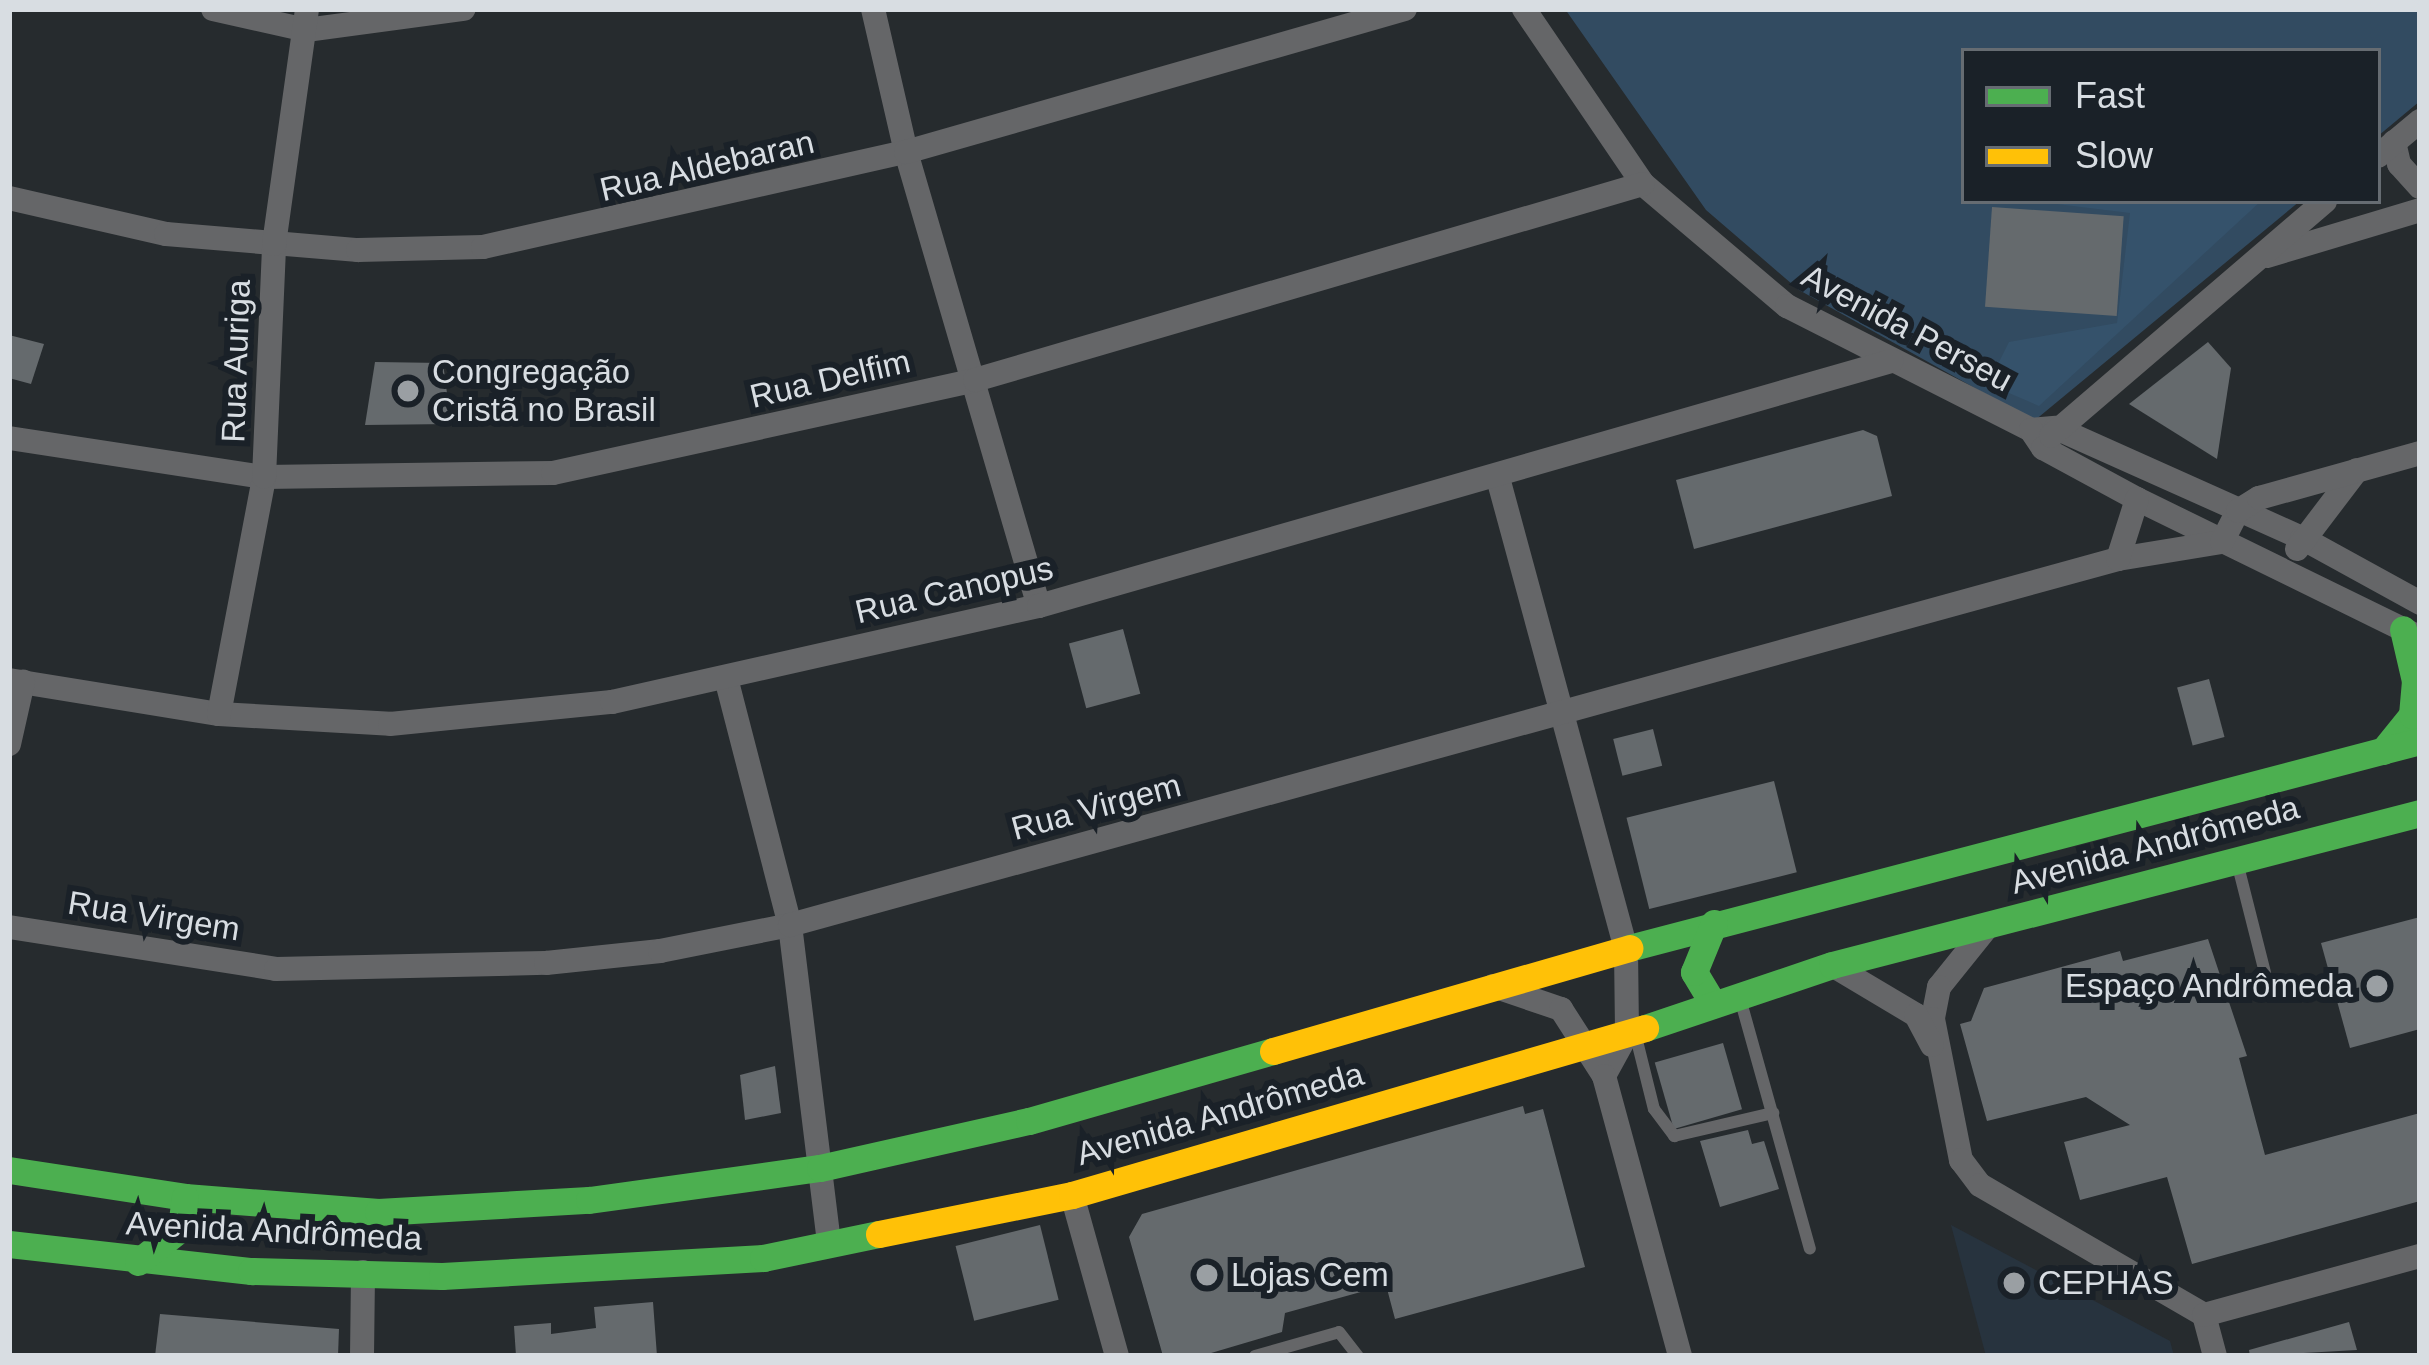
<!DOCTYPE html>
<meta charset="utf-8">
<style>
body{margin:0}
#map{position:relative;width:2429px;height:1365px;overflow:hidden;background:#262b2e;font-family:Arial,sans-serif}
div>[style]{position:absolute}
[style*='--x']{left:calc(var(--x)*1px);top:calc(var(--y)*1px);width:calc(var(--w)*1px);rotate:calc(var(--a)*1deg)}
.built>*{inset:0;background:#27333e}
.green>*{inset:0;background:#324b61}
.forest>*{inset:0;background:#35526b}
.building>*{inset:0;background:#656a6d;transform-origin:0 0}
.lane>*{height:12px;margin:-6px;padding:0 6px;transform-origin:6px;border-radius:6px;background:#656668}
.street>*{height:24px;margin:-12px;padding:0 12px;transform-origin:12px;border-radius:12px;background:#656668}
.fast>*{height:27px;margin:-13.5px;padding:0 13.5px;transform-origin:13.5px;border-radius:13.5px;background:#4caf50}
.slow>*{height:27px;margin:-13.5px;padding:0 13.5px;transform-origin:13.5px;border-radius:13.5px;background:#ffc107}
.dots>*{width:33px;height:33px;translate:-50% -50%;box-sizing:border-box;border:6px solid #1a2128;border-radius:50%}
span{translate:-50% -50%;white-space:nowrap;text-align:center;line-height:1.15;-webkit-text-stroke:12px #1a2128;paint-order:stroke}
.street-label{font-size:33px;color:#d8dde2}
.poi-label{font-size:33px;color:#d8dde2}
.left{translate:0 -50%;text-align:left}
.right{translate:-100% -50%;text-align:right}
.frame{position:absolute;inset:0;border:12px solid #d8dde2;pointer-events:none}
.legend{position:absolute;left:1961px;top:48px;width:420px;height:156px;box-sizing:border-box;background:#1a2128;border:3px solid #666c72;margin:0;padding:15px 21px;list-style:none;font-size:36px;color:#d8dde2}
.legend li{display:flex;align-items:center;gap:24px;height:60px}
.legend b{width:60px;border:3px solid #666c72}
</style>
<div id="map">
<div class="built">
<i style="clip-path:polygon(1951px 1225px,2170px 1341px,2174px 1356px,1986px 1356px)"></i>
</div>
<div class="green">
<i style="clip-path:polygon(1565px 9px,2420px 9px,2420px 101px,2378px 136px,2378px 51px,1964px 51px,1964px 201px,2300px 201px,2034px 421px,1799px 290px,1706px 210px)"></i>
</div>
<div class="forest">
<i style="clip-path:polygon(2031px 201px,2261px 201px,2039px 406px,1988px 384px,2009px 342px,2117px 323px,2130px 213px)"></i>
</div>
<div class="building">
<i style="left:1992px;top:207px;width:132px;height:100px;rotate:4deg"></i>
<i style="clip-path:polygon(9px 335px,44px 344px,31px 384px,9px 378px)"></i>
<i style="clip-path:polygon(2208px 342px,2231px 368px,2217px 459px,2129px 404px)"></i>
<i style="clip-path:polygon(375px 362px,443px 363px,451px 424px,365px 425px)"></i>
<i style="clip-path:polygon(1863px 430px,1877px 436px,1892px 496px,1694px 549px,1676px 480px)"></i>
<i style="left:1123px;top:629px;width:67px;height:56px;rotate:75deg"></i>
<i style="left:2209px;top:679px;width:60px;height:33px;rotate:75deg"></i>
<i style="left:1653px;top:729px;width:38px;height:41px;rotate:76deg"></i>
<i style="left:1774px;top:781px;width:94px;height:152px;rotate:76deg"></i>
<i style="clip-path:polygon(2420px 917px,2420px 1029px,2350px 1048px,2321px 943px)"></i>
<i style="clip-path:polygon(2208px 939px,2247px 1056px,2239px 1058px,2265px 1155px,2420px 1113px,2420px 1201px,2192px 1264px,2167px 1177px,2080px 1200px,2064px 1142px,2130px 1125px,2086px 1097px,1987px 1121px,1960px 1024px,1971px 1021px,1984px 988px,2120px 951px,2123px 961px)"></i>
<i style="left:1723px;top:1043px;width:69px;height:71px;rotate:74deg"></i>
<i style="clip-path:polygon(775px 1066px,781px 1113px,745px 1120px,740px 1075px)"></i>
<i style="clip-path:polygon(1523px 1106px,1525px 1114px,1543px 1109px,1585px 1267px,1395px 1319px,1386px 1285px,1285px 1313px,1282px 1332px,1201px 1356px,1163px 1356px,1129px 1237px,1142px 1214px)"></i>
<i style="clip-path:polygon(1748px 1130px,1752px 1144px,1764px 1141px,1779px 1189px,1720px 1207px,1700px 1141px)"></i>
<i style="left:1040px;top:1225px;width:77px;height:87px;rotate:76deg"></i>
<i style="clip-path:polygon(653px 1302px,657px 1356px,516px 1356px,514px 1326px,551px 1323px,551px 1334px,596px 1328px,594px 1307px)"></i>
<i style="clip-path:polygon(160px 1314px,339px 1329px,338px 1356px,155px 1356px)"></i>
<i style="clip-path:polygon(2349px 1322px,2357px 1350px,2250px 1356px,2249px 1350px)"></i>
</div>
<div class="lane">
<i style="--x:2237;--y:862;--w:114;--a:75.8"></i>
<i style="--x:1741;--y:1002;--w:256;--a:74.4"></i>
<i style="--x:1635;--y:1033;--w:78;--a:76"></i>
<i style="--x:1654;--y:1109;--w:34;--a:53"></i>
<i style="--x:1674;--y:1136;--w:102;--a:-13.1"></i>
<i style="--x:1255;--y:1356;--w:87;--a:-15.9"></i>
<i style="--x:1339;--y:1332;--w:31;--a:52"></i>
</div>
<div class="street">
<i style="--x:213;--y:9;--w:95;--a:12.7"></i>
<i style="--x:306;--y:30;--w:159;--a:-7.6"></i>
<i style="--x:873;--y:9;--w:147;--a:77"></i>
<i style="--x:906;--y:152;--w:473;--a:73.7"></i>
<i style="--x:1524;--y:9;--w:212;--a:55.8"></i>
<i style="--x:1643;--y:184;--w:189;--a:40.3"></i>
<i style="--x:1787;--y:306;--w:274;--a:26.9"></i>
<i style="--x:2031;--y:430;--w:25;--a:-5"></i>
<i style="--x:2056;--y:428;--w:269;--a:24.1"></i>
<i style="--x:2302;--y:538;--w:135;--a:28.8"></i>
<i style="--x:2394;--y:142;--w:23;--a:77"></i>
<i style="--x:2399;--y:164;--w:31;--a:48"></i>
<i style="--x:2378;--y:156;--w:55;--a:-39.8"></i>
<i style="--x:9;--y:198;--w:161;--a:12.9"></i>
<i style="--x:166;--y:234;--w:193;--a:4.8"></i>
<i style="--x:358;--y:250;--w:125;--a:-1.4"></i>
<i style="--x:483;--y:247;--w:434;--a:-12.7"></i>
<i style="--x:906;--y:152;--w:519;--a:-15.99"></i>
<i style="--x:2267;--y:256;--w:160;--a:-16.7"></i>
<i style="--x:2031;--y:430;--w:22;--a:56"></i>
<i style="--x:2043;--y:448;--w:107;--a:28.5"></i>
<i style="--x:2137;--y:499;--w:306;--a:26.1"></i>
<i style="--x:2051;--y:436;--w:361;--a:-40.6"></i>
<i style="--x:9;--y:438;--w:258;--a:8.7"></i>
<i style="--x:264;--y:477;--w:289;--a:-0.8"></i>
<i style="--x:553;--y:473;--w:432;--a:-12.4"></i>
<i style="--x:975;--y:380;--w:696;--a:-16.35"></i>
<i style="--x:1498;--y:478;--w:489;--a:74.8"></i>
<i style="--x:1626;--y:950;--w:84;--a:89.3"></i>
<i style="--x:1627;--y:1034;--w:48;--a:118.7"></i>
<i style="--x:2297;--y:549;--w:99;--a:-52.8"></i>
<i style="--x:2118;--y:559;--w:105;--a:-9.3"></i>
<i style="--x:2222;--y:542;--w:35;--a:-63"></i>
<i style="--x:2238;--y:511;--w:25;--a:-32"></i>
<i style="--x:2259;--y:498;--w:167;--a:-15.6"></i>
<i style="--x:726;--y:678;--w:255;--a:75.5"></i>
<i style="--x:790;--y:925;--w:321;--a:83"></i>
<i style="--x:9;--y:680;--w:213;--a:9.2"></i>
<i style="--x:219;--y:714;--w:171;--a:3.3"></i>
<i style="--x:390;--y:724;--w:223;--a:-5.7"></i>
<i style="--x:612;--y:702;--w:438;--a:-12.7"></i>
<i style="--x:1039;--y:606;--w:887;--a:-16.04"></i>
<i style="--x:219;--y:714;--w:241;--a:-79.2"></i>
<i style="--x:264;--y:477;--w:233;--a:-87.5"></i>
<i style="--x:274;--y:244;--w:237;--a:-82"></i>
<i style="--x:9;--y:744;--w:64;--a:-77.3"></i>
<i style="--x:1988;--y:926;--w:78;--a:128.8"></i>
<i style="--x:1939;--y:987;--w:33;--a:101"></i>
<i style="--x:1933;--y:1019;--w:144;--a:78.8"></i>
<i style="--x:1961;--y:1160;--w:31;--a:53"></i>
<i style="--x:1980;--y:1185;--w:259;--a:30.1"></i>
<i style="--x:2204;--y:1315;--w:42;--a:75"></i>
<i style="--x:9;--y:927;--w:270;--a:8.9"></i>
<i style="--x:276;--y:969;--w:270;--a:-1.3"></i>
<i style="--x:546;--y:963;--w:115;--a:-6"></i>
<i style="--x:660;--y:951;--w:133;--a:-11.3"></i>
<i style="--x:790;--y:925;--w:1378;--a:-15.41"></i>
<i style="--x:2118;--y:559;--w:63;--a:-72.4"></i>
<i style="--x:1832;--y:965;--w:98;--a:30.8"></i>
<i style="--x:1916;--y:1015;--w:34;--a:62"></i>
<i style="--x:1493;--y:986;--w:72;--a:18.7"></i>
<i style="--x:1561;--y:1009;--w:80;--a:57.3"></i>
<i style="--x:1604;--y:1076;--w:290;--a:74.8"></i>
<i style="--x:1072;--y:1195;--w:167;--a:74.4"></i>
<i style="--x:2204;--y:1315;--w:224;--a:-15.3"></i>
<i style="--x:362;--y:1356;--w:84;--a:-89.3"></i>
</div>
<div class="fast">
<i style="--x:2383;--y:751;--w:46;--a:-51.1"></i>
<i style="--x:2412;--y:715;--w:34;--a:-85"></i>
<i style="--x:2415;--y:681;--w:53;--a:-103"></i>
<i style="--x:1629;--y:948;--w:818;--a:-14.67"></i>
<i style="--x:1712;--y:1002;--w:35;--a:-121"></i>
<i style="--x:1694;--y:972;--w:53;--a:-67.8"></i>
<i style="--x:1645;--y:1028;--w:197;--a:-18.6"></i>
<i style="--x:1832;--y:965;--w:607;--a:-14.49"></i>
<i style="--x:9;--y:1170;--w:178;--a:8.7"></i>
<i style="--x:185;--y:1197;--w:194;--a:4.4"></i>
<i style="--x:378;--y:1212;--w:211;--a:-3.3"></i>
<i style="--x:589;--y:1200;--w:233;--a:-7.9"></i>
<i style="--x:820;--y:1168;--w:214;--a:-12.7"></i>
<i style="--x:1029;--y:1121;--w:254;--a:-16"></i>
<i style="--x:9;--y:1244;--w:244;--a:6.4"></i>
<i style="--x:251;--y:1271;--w:191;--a:1.5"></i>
<i style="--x:442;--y:1276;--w:322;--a:-3.2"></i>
<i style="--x:763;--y:1258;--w:118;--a:-11.7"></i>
<i style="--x:138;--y:1262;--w:55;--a:-38.3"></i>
<i style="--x:181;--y:1228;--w:31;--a:-83"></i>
</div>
<div class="slow">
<i style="--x:1273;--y:1051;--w:371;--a:-16.1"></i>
<i style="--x:879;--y:1234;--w:197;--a:-11.4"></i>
<i style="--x:1072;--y:1195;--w:597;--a:-16.25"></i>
</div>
<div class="dots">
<i style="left:408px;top:391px;background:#9a9fa3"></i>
<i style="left:2377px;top:986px;background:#9a9fa3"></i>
<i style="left:1207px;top:1275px;background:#9a9fa3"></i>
<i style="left:2014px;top:1283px;background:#9a9fa3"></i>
</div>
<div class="street-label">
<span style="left:707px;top:166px;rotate:-13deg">Rua Aldebaran</span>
<span style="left:1907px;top:328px;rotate:28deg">Avenida Perseu</span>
<span style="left:236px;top:361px;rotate:-88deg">Rua Auriga</span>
<span style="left:830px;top:379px;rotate:-13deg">Rua Delfim</span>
<span style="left:954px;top:590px;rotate:-13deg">Rua Canopus</span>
<span style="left:1096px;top:807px;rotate:-15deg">Rua Virgem</span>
<span style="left:2155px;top:845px;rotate:-15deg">Avenida Andrômeda</span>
<span style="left:154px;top:916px;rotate:9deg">Rua Virgem</span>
<span style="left:1220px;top:1114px;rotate:-16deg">Avenida Andrômeda</span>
<span style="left:274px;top:1231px;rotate:3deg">Avenida Andrômeda</span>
</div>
<div class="poi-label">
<span class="left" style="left:432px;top:391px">Congregação<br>Cristã no Brasil</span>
<span class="right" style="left:2353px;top:986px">Espaço Andrômeda</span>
<span class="left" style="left:1231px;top:1275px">Lojas Cem</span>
<span class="left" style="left:2038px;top:1283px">CEPHAS</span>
</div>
<div class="frame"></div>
<ul class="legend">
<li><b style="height:15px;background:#4caf50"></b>Fast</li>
<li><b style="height:15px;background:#ffc107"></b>Slow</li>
</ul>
</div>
